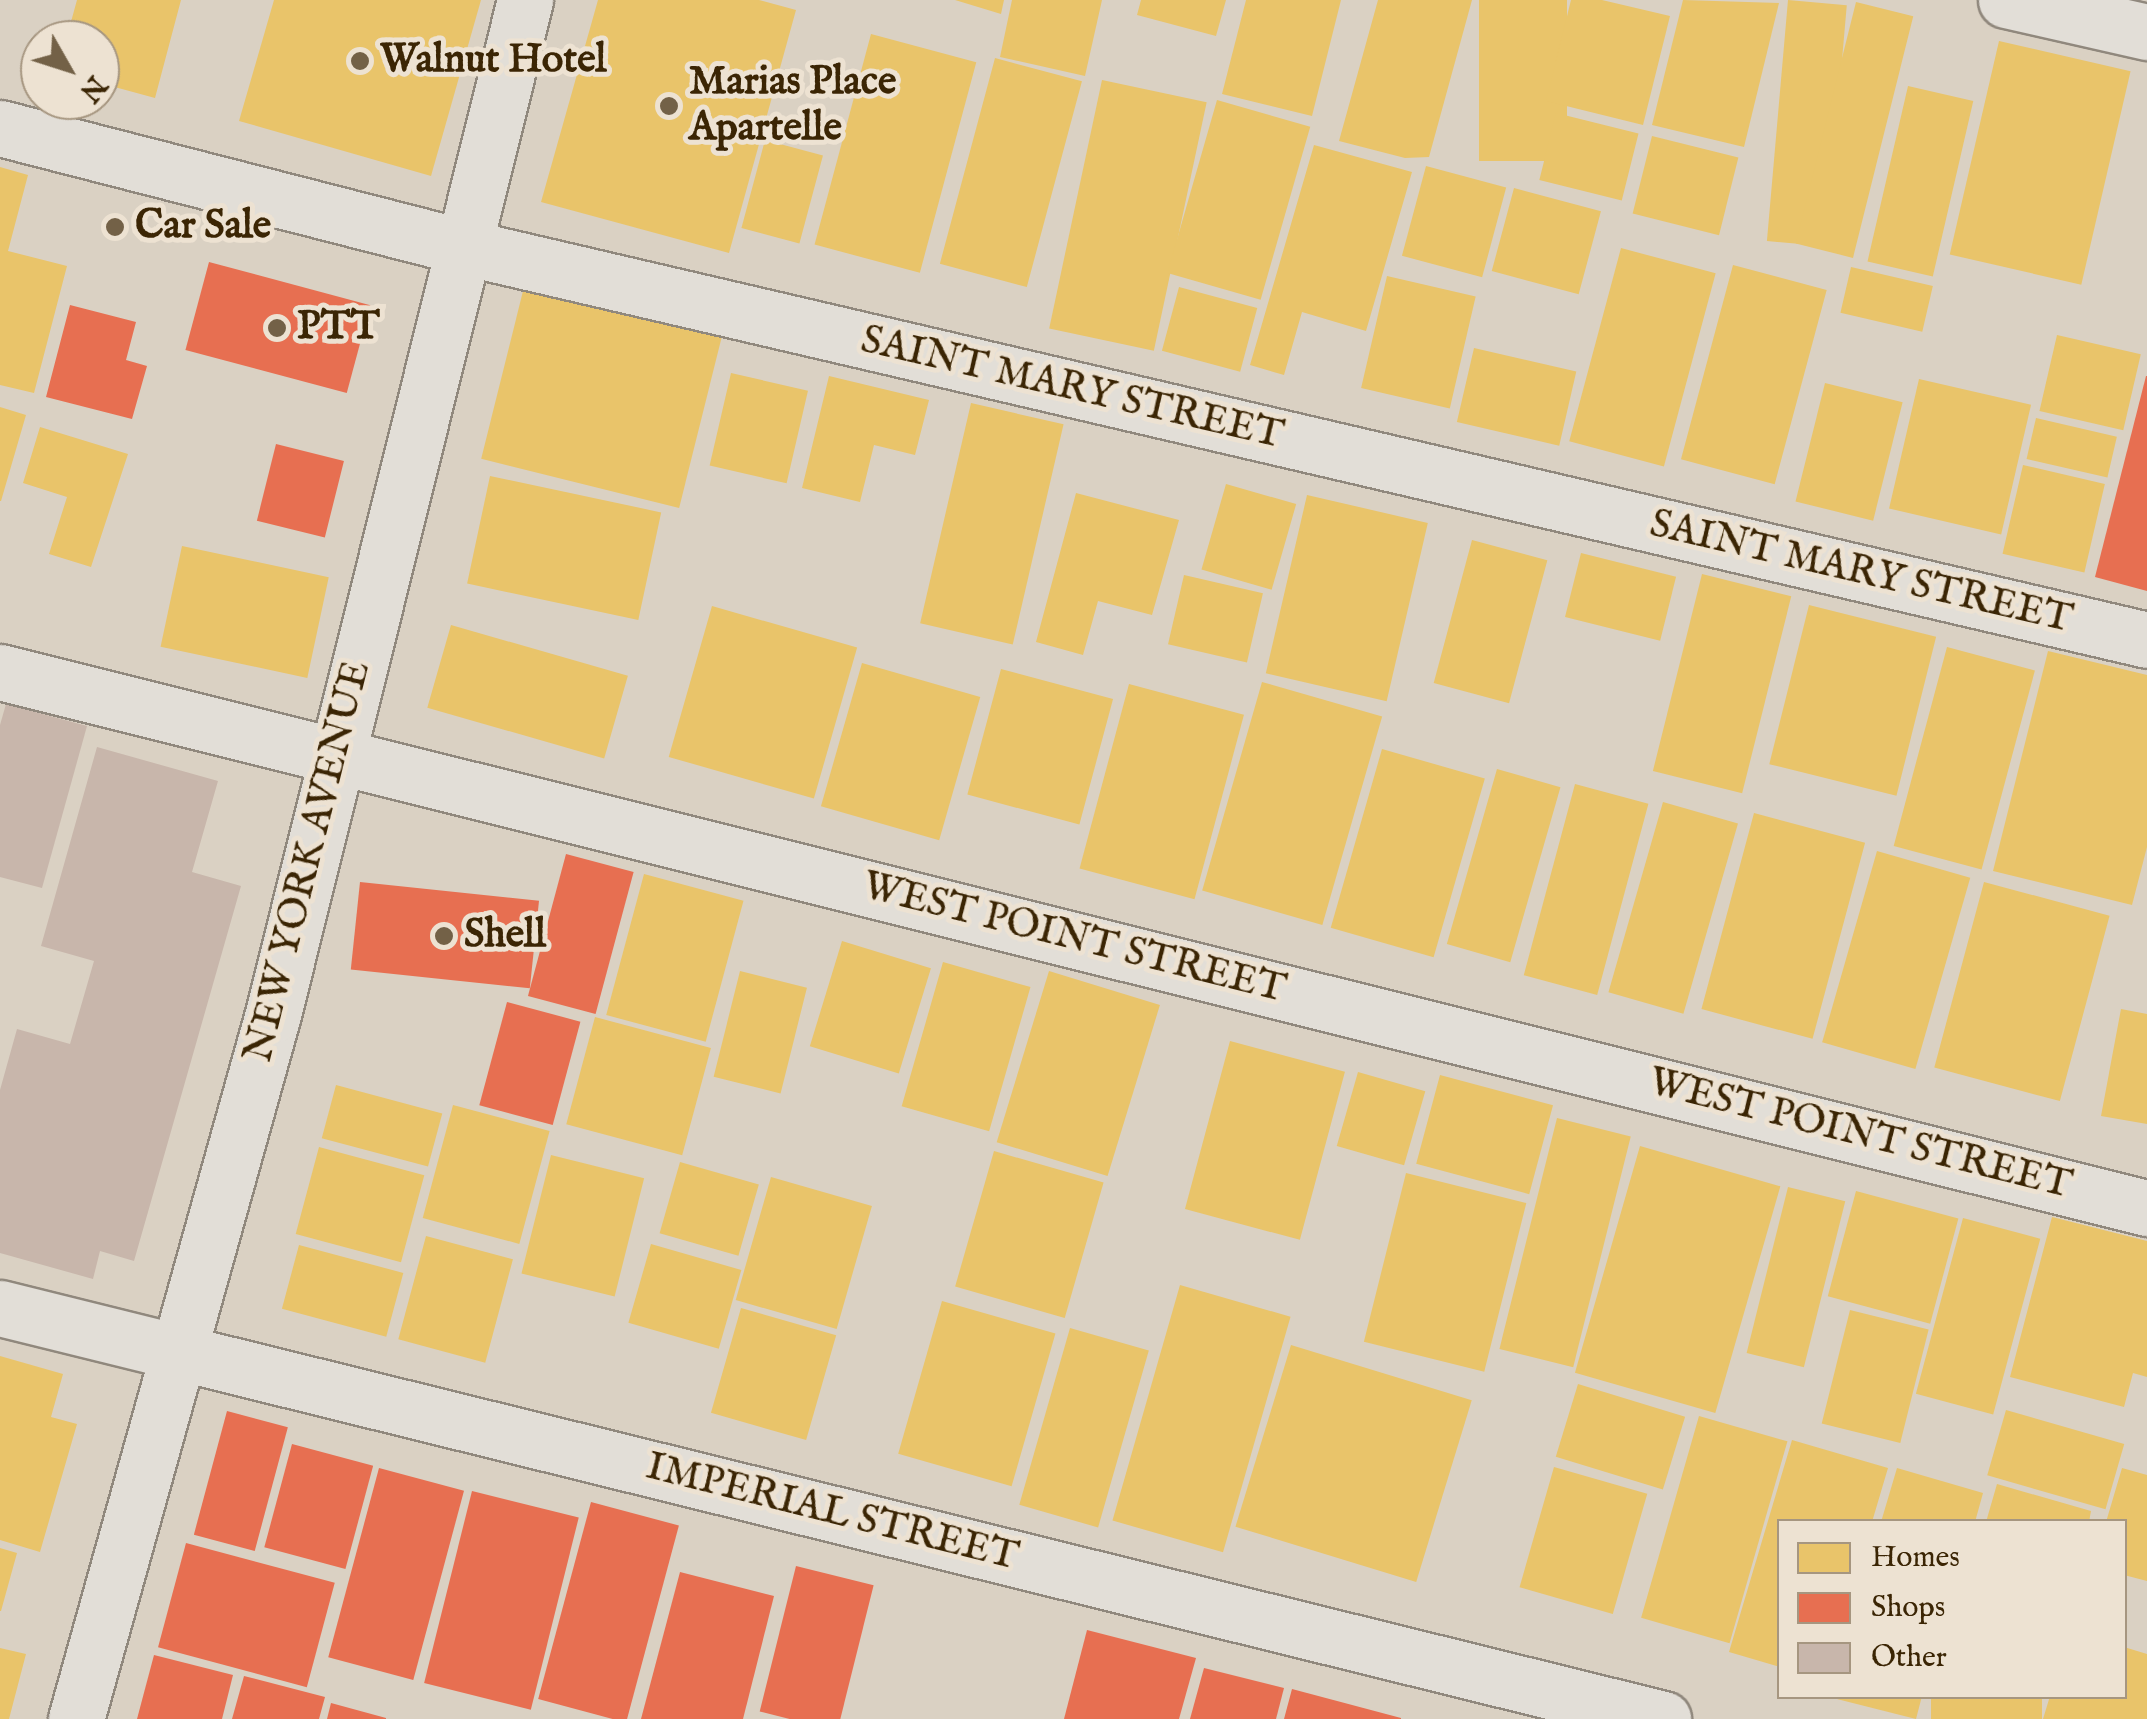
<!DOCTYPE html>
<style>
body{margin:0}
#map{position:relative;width:2147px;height:1719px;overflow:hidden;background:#dad1c3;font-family:"IM FELL English",serif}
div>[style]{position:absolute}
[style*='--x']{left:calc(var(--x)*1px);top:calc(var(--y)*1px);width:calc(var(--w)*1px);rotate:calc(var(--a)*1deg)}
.homes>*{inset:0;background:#e9c46a;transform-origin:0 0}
.shops>*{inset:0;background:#e76f51;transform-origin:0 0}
.building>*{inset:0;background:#c8b6ab}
.roads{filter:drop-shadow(2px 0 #90887d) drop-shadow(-2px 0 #90887d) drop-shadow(0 2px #90887d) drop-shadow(0 -2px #90887d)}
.minor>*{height:55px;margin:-27.5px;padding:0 27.5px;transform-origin:27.5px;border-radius:27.5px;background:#e2ded7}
.tertiary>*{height:55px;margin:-27.5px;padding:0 27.5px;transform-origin:27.5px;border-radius:27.5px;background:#e2ded7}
.dots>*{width:28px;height:28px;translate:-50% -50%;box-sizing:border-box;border:5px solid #ede2d2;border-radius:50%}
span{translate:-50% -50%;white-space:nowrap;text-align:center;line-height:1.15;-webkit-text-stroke:10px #ede2d2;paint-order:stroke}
.poi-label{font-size:40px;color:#3b2504;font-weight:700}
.left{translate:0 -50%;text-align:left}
.street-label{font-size:40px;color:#3b2504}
.legend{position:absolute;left:1777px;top:1519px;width:350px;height:180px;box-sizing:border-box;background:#ede2d2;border:2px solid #a69680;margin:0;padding:12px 18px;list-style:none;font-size:30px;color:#3b2504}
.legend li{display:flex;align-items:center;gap:20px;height:50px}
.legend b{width:50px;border:2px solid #a69680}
.north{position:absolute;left:20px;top:20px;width:100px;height:100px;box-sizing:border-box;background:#ede2d2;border:2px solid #a69680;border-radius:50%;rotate:129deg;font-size:28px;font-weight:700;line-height:40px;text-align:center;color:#3b2504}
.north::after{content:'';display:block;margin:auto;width:35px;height:45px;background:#736147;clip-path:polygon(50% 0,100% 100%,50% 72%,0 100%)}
</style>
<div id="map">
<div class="homes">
<i style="clip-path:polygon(77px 0,181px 0,155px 98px,100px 83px,100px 40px,66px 40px)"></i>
<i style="clip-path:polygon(274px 0,481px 0,431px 176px,239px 121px)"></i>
<i style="clip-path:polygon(598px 0,759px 0,796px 10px,729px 253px,541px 202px)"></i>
<i style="clip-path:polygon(955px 0,1004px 0,1001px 14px)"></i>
<i style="clip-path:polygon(1012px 0,1102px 0,1085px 76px,1000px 57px)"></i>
<i style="clip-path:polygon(1141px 0,1226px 0,1216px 36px,1137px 15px)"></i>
<i style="clip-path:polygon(1246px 0,1341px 0,1312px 116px,1222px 94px)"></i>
<i style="clip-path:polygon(1378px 0,1472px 0,1429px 157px,1405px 158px,1339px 141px)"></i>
<i style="left:1479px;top:0;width:88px;height:161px"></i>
<i style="clip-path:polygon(1571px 0,1602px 0,1670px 16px,1643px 125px,1546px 101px)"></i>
<i style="clip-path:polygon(1683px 0,1779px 3px,1744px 147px,1652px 125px)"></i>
<i style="left:1788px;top:0;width:59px;height:242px;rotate:5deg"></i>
<i style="left:1856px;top:2px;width:59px;height:249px;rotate:14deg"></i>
<i style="left:871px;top:34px;width:109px;height:218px;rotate:15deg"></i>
<i style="left:1999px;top:41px;width:135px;height:219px;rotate:13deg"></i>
<i style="left:995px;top:58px;width:90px;height:213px;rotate:15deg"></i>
<i style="left:1102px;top:80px;width:107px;height:254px;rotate:12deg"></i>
<i style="left:1908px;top:86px;width:67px;height:180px;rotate:13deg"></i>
<i style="left:1217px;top:100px;width:97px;height:180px;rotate:16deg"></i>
<i style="left:1556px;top:113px;width:85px;height:69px;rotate:14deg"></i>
<i style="left:1652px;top:136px;width:89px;height:80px;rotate:14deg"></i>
<i style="left:765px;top:140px;width:60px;height:91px;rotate:15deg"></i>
<i style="clip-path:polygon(1314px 145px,1412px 172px,1366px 331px,1302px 312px,1284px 375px,1250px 365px)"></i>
<i style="left:1426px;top:166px;width:83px;height:93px;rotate:15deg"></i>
<i style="clip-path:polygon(0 167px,28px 175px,8px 251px,67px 266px,34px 393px,0 385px)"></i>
<i style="left:1514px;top:188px;width:90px;height:86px;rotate:15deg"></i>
<i style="left:1621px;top:248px;width:98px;height:200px;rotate:15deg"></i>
<i style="left:1733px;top:265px;width:97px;height:201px;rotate:15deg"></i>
<i style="left:1851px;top:267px;width:84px;height:47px;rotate:13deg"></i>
<i style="left:1387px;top:276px;width:91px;height:115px;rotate:13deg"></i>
<i style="left:524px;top:287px;width:204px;height:177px;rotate:14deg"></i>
<i style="left:1179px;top:287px;width:81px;height:66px;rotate:15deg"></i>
<i style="left:2057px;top:335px;width:86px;height:78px;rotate:13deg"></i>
<i style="left:1474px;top:348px;width:105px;height:76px;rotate:13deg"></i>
<i style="left:731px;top:373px;width:79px;height:95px;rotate:13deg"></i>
<i style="clip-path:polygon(829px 376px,929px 400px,915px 455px,874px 445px,860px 502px,802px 488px)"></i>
<i style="left:1919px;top:379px;width:115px;height:133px;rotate:13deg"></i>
<i style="left:1825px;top:383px;width:80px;height:122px;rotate:14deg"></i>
<i style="left:971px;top:403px;width:95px;height:226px;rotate:13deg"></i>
<i style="clip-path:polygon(0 407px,26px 415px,1px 501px,0 501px)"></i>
<i style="left:2036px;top:418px;width:83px;height:42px;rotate:13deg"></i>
<i style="clip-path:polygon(40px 427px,128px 454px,91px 567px,49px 554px,67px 497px,23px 483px)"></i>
<i style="left:2023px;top:465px;width:84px;height:91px;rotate:13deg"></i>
<i style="left:490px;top:476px;width:175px;height:110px;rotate:12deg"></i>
<i style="left:1226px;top:484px;width:73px;height:89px;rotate:16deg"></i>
<i style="clip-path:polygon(1076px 493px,1179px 520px,1152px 615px,1098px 601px,1083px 655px,1036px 642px)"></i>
<i style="left:1307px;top:495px;width:124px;height:183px;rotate:13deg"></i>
<i style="left:1472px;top:540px;width:78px;height:148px;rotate:15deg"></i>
<i style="left:182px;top:546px;width:150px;height:103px;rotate:12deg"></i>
<i style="left:1581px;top:553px;width:98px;height:66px;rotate:14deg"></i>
<i style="left:1702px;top:574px;width:92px;height:203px;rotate:14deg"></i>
<i style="left:1184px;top:575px;width:81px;height:71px;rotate:13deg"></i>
<i style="left:1809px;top:605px;width:131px;height:164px;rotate:14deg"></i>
<i style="left:712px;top:606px;width:151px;height:157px;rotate:16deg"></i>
<i style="left:451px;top:625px;width:184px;height:86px;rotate:16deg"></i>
<i style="left:1947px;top:647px;width:91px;height:206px;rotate:15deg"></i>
<i style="clip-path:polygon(2048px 651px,2147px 675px,2147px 847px,2132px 905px,1993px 871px)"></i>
<i style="left:862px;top:663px;width:123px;height:149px;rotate:16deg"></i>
<i style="left:1001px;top:669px;width:116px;height:130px;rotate:15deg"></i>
<i style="left:1262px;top:682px;width:125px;height:217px;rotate:16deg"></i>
<i style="left:1129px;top:684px;width:119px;height:191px;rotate:15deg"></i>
<i style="left:1382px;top:749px;width:107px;height:186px;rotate:16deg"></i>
<i style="left:1497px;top:769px;width:66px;height:182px;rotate:16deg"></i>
<i style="left:1575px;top:784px;width:76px;height:198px;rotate:15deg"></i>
<i style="left:1663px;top:802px;width:78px;height:198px;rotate:16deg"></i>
<i style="left:1754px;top:813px;width:115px;height:203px;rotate:15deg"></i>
<i style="left:1877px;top:851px;width:97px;height:199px;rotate:16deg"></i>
<i style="left:644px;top:874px;width:103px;height:146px;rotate:15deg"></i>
<i style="left:1984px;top:882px;width:130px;height:192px;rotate:15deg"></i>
<i style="left:842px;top:941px;width:93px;height:110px;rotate:17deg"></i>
<i style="left:943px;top:962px;width:91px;height:150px;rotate:16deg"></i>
<i style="left:740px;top:971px;width:69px;height:109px;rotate:14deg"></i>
<i style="left:1049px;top:971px;width:116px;height:179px;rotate:17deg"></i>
<i style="clip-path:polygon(2121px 1009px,2147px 1014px,2147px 1124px,2101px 1116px)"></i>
<i style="left:595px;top:1017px;width:120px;height:111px;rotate:15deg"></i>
<i style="left:1230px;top:1041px;width:119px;height:174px;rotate:15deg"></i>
<i style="left:1358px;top:1072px;width:70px;height:77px;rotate:16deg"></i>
<i style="left:1440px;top:1075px;width:117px;height:92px;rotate:15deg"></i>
<i style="left:336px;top:1085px;width:110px;height:55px;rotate:15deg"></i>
<i style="left:453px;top:1105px;width:100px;height:117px;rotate:15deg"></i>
<i style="left:1557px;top:1118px;width:76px;height:238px;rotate:14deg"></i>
<i style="left:1640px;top:1146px;width:146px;height:236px;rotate:16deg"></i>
<i style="left:319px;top:1147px;width:109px;height:90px;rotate:15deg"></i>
<i style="left:994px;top:1151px;width:114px;height:141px;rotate:16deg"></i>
<i style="left:551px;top:1155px;width:96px;height:122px;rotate:14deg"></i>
<i style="left:680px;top:1162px;width:82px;height:74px;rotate:16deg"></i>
<i style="left:1406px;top:1173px;width:124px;height:174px;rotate:14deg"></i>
<i style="left:771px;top:1177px;width:105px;height:128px;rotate:16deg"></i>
<i style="left:1788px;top:1187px;width:59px;height:171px;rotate:14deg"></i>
<i style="left:1856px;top:1191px;width:106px;height:109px;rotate:15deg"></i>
<i style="clip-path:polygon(2052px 1217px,2147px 1241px,2147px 1377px,2133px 1373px,2124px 1407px,2010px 1377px)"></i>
<i style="left:1963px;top:1218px;width:80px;height:182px;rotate:15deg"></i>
<i style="left:426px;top:1236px;width:90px;height:107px;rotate:15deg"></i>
<i style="left:651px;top:1244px;width:94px;height:82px;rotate:16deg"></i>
<i style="left:299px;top:1245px;width:108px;height:66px;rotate:15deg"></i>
<i style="left:1180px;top:1285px;width:115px;height:245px;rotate:16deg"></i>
<i style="left:942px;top:1301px;width:118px;height:159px;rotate:16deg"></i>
<i style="left:741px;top:1308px;width:99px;height:109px;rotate:16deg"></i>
<i style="left:1850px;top:1310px;width:81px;height:117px;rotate:14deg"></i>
<i style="left:1070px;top:1328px;width:82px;height:184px;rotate:16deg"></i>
<i style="left:1291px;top:1345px;width:189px;height:190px;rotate:17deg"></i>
<i style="clip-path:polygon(0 1356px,63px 1374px,51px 1417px,77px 1424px,40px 1552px,0 1540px)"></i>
<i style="left:1578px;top:1384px;width:112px;height:76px;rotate:17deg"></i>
<i style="left:2006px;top:1410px;width:123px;height:68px;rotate:16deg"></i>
<i style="left:1699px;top:1416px;width:92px;height:210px;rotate:16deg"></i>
<i style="clip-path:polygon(1792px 1440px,1888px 1468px,1872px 1522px,1780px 1522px,1780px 1667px,1729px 1652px)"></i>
<i style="left:1554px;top:1467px;width:97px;height:125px;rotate:16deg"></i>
<i style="clip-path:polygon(1897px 1468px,1983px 1493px,1975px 1522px,1881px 1522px)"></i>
<i style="clip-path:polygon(2122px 1468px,2147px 1475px,2147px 1581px,2124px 1575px,2124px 1522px,2106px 1522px)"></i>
<i style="clip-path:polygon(1997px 1484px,2091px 1511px,2089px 1522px,1986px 1522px)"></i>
<i style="clip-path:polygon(0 1548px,17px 1553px,1px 1611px,0 1611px)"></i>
<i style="clip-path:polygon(2124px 1647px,2147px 1654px,2147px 1719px,2043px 1719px,2050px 1696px,2124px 1696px)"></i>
<i style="clip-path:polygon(0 1648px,26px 1654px,9px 1719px,0 1719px)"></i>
<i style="clip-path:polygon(1825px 1696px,1922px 1696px,1916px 1719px)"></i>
<i style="left:1931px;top:1696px;width:111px;height:24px"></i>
</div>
<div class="shops">
<i style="left:209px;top:262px;width:167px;height:91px;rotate:15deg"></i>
<i style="clip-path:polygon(70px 305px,136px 322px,126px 360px,147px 366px,132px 419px,46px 397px)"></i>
<i style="clip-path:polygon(2146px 376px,2147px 376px,2147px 591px,2095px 577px)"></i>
<i style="left:276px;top:444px;width:70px;height:79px;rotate:14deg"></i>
<i style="left:566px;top:854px;width:70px;height:147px;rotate:15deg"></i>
<i style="left:360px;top:882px;width:180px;height:88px;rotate:6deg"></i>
<i style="left:507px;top:1002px;width:76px;height:107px;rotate:15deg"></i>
<i style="left:227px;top:1411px;width:63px;height:128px;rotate:15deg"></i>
<i style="left:292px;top:1444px;width:84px;height:107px;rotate:15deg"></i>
<i style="left:379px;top:1468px;width:88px;height:196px;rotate:15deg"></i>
<i style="left:472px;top:1491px;width:110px;height:198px;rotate:14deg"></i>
<i style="left:591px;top:1502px;width:91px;height:204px;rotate:15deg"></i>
<i style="left:186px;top:1543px;width:154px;height:108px;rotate:15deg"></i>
<i style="left:796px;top:1566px;width:80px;height:150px;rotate:14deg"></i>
<i style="clip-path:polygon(680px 1572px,774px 1596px,743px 1719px,641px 1719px)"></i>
<i style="clip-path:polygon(1087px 1630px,1196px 1658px,1179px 1719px,1064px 1719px)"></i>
<i style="clip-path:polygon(154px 1655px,233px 1675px,222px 1719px,137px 1719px)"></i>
<i style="clip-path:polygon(1204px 1668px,1284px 1688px,1276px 1719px,1190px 1719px)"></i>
<i style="clip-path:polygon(244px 1676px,325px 1697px,319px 1719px,232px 1719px)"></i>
<i style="clip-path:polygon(1292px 1689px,1401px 1718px,1401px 1719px,1284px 1719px)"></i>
<i style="clip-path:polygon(331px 1703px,386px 1718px,386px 1719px,327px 1719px)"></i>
</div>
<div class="building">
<i style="clip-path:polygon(6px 704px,87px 726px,42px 888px,0 877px,0 725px)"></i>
<i style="clip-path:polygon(97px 747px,218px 781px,192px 872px,241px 886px,134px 1261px,100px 1251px,93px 1279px,0 1253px,0 1090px,17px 1029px,70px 1044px,94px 961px,41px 946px)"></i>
</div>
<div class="roads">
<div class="minor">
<i style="--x:2006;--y:0;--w:145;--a:12.8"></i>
<i style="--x:0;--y:128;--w:479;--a:14.4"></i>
<i style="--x:464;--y:247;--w:1728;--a:13.14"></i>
<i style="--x:0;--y:672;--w:2213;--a:14.02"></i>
<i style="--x:174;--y:1351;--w:1534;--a:13.88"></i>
</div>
<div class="tertiary">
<i style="--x:0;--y:1308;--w:179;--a:13.9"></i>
<i style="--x:76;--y:1719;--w:732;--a:-74.39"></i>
<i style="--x:273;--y:1014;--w:1045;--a:-76.04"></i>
</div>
</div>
<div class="dots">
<i style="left:360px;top:61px;background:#736147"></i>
<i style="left:669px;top:106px;background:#736147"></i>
<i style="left:115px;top:227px;background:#736147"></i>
<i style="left:277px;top:328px;background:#736147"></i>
<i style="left:444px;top:936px;background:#736147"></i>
</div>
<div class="poi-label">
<span class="left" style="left:380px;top:61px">Walnut Hotel</span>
<span class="left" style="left:689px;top:106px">Marias Place<br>Apartelle</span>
<span class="left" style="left:135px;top:227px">Car Sale</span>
<span class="left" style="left:297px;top:328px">PTT</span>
<span class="left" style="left:464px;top:936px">Shell</span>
</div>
<div class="street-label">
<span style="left:1072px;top:389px;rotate:13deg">SAINT MARY STREET</span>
<span style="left:1861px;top:573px;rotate:13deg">SAINT MARY STREET</span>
<span style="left:309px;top:862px;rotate:-76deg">NEW YORK AVENUE</span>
<span style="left:1074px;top:939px;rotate:14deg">WEST POINT STREET</span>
<span style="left:1860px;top:1135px;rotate:14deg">WEST POINT STREET</span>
<span style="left:832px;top:1513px;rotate:14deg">IMPERIAL STREET</span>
</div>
<ul class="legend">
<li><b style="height:28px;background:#e9c46a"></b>Homes</li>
<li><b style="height:28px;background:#e76f51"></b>Shops</li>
<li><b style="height:28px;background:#c8b6ab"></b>Other</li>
</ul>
<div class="north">N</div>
</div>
